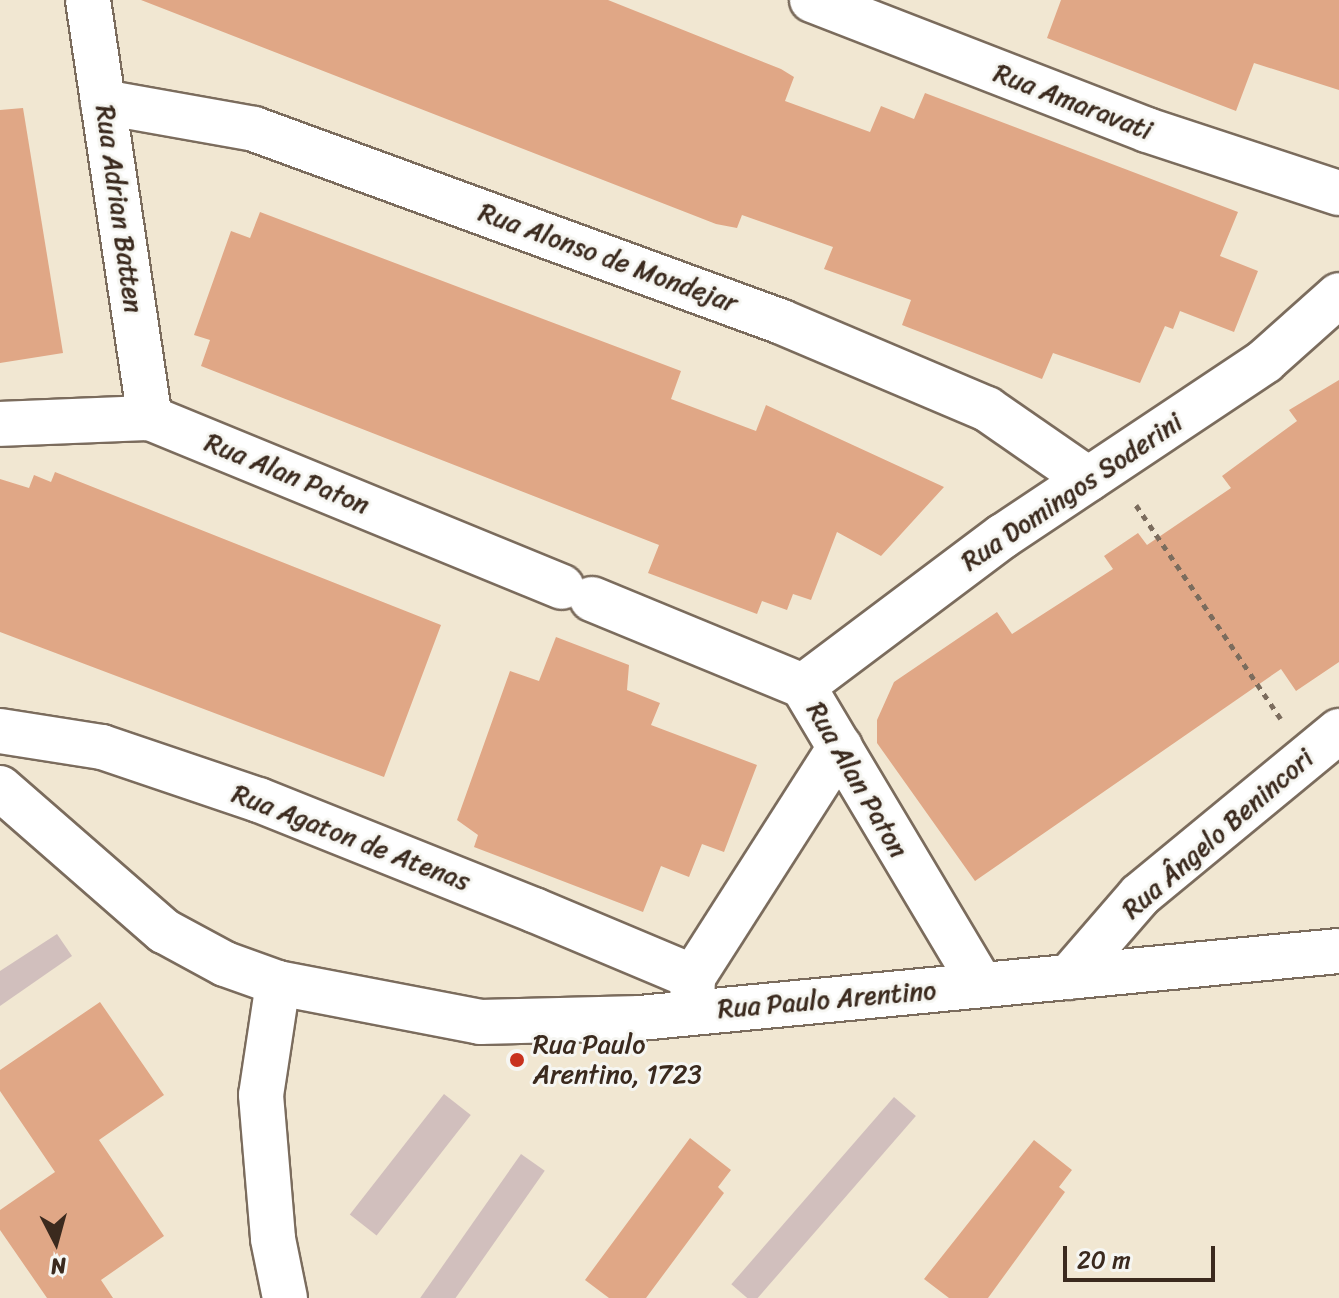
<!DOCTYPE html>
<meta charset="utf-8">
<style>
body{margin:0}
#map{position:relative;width:1339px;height:1298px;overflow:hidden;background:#f1e7d2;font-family:Sriracha,sans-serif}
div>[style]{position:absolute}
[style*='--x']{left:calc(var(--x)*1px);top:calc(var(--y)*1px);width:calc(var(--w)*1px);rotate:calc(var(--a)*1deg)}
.industrial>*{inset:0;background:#d1bfbd;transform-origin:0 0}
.building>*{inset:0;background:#e0a786}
.path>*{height:5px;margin-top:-2.5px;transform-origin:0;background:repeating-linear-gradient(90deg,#7b6c5d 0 6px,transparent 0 12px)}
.roads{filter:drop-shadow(2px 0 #7b6c5d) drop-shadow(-2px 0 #7b6c5d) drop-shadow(0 2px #7b6c5d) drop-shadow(0 -2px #7b6c5d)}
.street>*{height:44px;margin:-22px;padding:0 22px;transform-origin:22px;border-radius:22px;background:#fff}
.dots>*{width:22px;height:22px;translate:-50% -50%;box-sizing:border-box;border:4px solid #f6f6f2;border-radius:50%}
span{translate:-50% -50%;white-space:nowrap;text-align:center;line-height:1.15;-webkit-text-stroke:6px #f6f6f2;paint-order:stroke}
.street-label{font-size:26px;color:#3b2a1e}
.poi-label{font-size:26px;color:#3b2a1e}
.left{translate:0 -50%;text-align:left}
.north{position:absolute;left:16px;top:1202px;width:80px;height:80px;-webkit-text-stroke:6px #f6f6f2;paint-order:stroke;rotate:174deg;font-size:22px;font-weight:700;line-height:32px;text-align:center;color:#3b2a1e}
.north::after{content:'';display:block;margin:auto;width:28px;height:36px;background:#3b2a1e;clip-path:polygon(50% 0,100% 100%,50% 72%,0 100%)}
.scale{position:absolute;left:1063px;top:1246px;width:152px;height:36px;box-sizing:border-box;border:4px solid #3b2a1e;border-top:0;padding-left:10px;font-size:24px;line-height:28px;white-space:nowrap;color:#3b2a1e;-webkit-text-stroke:6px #f6f6f2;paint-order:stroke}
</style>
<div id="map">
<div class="industrial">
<i style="clip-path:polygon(57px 934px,72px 956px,0 1006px,0 971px)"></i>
<i style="left:444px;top:1094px;width:34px;height:153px;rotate:38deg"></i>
<i style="left:894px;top:1097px;width:29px;height:248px;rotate:41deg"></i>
<i style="left:521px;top:1154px;width:29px;height:180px;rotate:35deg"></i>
</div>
<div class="building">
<i style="clip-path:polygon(141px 0,608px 0,781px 69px,794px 77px,785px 101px,870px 132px,881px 106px,914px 119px,925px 93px,1238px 212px,1220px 256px,1258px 271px,1234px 332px,1180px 311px,1173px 329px,1165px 326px,1140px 383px,1053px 353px,1042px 379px,902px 325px,911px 300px,824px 269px,833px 247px,742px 215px,737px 228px,716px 224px)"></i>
<i style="clip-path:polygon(1061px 0,1339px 0,1339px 90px,1254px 63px,1236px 111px,1047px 38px)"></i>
<i style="clip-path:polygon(23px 108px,63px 353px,0 363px,0 110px)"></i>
<i style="clip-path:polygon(260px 212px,681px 371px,671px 399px,756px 431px,766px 405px,944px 487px,881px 556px,837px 532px,811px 600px,793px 594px,787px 610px,762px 601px,757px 614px,648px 573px,659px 545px,201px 366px,210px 340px,194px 335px,231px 231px,250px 238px)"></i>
<i style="clip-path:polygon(1339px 380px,1339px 662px,1296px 691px,1281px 669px,975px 881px,877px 743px,877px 720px,894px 682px,997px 612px,1012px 634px,1113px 569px,1104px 556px,1138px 533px,1147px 545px,1231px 488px,1222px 476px,1297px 421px,1289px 410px)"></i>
<i style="clip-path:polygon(55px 472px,441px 625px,384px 777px,0 632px,0 479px,29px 488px,34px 475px,51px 482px)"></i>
<i style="clip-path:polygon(556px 637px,629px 665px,627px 690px,660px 703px,651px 725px,757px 765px,724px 852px,702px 844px,689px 877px,661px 866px,643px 912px,474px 847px,478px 835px,457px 820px,510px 671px,539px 681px)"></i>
<i style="clip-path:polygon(100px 1002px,164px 1095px,99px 1140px,164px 1236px,101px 1280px,113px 1298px,47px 1298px,0 1230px,0 1210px,55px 1172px,0 1091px,0 1070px)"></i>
<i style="clip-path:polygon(690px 1138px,731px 1170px,718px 1187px,724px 1193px,646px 1298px,609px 1298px,585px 1280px)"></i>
<i style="clip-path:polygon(1034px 1140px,1072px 1170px,1059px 1187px,1065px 1192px,988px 1298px,949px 1298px,924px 1279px)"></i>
</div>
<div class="path">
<i style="--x:1136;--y:505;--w:258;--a:55.9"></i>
</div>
<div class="roads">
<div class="street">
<i style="--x:88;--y:0;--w:423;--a:81.6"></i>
<i style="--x:812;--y:0;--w:359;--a:21.2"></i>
<i style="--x:1147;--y:130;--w:202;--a:18.2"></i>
<i style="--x:103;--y:102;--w:153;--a:10.1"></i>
<i style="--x:254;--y:129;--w:562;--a:20.08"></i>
<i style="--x:782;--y:322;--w:223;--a:23"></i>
<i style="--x:987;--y:409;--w:123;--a:34.7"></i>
<i style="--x:0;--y:424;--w:150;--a:-2.3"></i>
<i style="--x:150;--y:418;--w:445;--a:22.3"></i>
<i style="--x:592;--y:599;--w:228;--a:22.4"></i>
<i style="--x:803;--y:686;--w:348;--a:59.2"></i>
<i style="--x:803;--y:686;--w:250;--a:-36.9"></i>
<i style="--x:1003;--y:536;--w:315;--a:-33.7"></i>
<i style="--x:1265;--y:361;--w:99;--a:-41.7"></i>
<i style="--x:0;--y:731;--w:103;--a:8.9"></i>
<i style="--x:102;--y:747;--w:166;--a:18.7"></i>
<i style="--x:259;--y:800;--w:296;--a:21.8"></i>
<i style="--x:534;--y:910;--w:173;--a:22.8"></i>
<i style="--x:693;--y:977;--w:36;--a:92"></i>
<i style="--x:0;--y:788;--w:218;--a:41.1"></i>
<i style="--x:164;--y:931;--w:69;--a:28.4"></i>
<i style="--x:225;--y:964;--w:56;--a:19.7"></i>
<i style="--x:278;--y:983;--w:206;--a:10.9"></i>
<i style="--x:480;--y:1022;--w:160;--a:-1.4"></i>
<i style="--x:640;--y:1018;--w:702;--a:-5.48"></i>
<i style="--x:693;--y:977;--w:273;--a:-57.4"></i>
<i style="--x:1069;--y:977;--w:108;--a:-49.1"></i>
<i style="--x:1140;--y:895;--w:258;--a:-39.5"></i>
<i style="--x:278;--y:983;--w:113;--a:98.6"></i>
<i style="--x:261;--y:1095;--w:144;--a:85.2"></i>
<i style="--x:273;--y:1239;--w:60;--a:78.5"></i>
</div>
</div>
<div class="dots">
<i style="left:517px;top:1060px;background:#c8321e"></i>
</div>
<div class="street-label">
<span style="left:1073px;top:102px;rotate:21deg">Rua Amaravati</span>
<span style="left:119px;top:209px;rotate:82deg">Rua Adrian Batten</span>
<span style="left:608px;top:258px;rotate:20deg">Rua Alonso de Mondejar</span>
<span style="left:287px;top:474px;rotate:22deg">Rua Alan Paton</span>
<span style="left:1072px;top:492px;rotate:-34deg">Rua Domingos Soderini</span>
<span style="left:857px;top:780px;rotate:60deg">Rua Alan Paton</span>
<span style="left:1218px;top:834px;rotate:-41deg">Rua Ângelo Benincori</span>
<span style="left:351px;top:838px;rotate:21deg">Rua Agaton de Atenas</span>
<span style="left:827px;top:1000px;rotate:-5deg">Rua Paulo Arentino</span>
</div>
<div class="poi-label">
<span class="left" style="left:533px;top:1060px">Rua Paulo<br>Arentino, 1723</span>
</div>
<div class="north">N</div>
<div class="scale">20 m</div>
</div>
